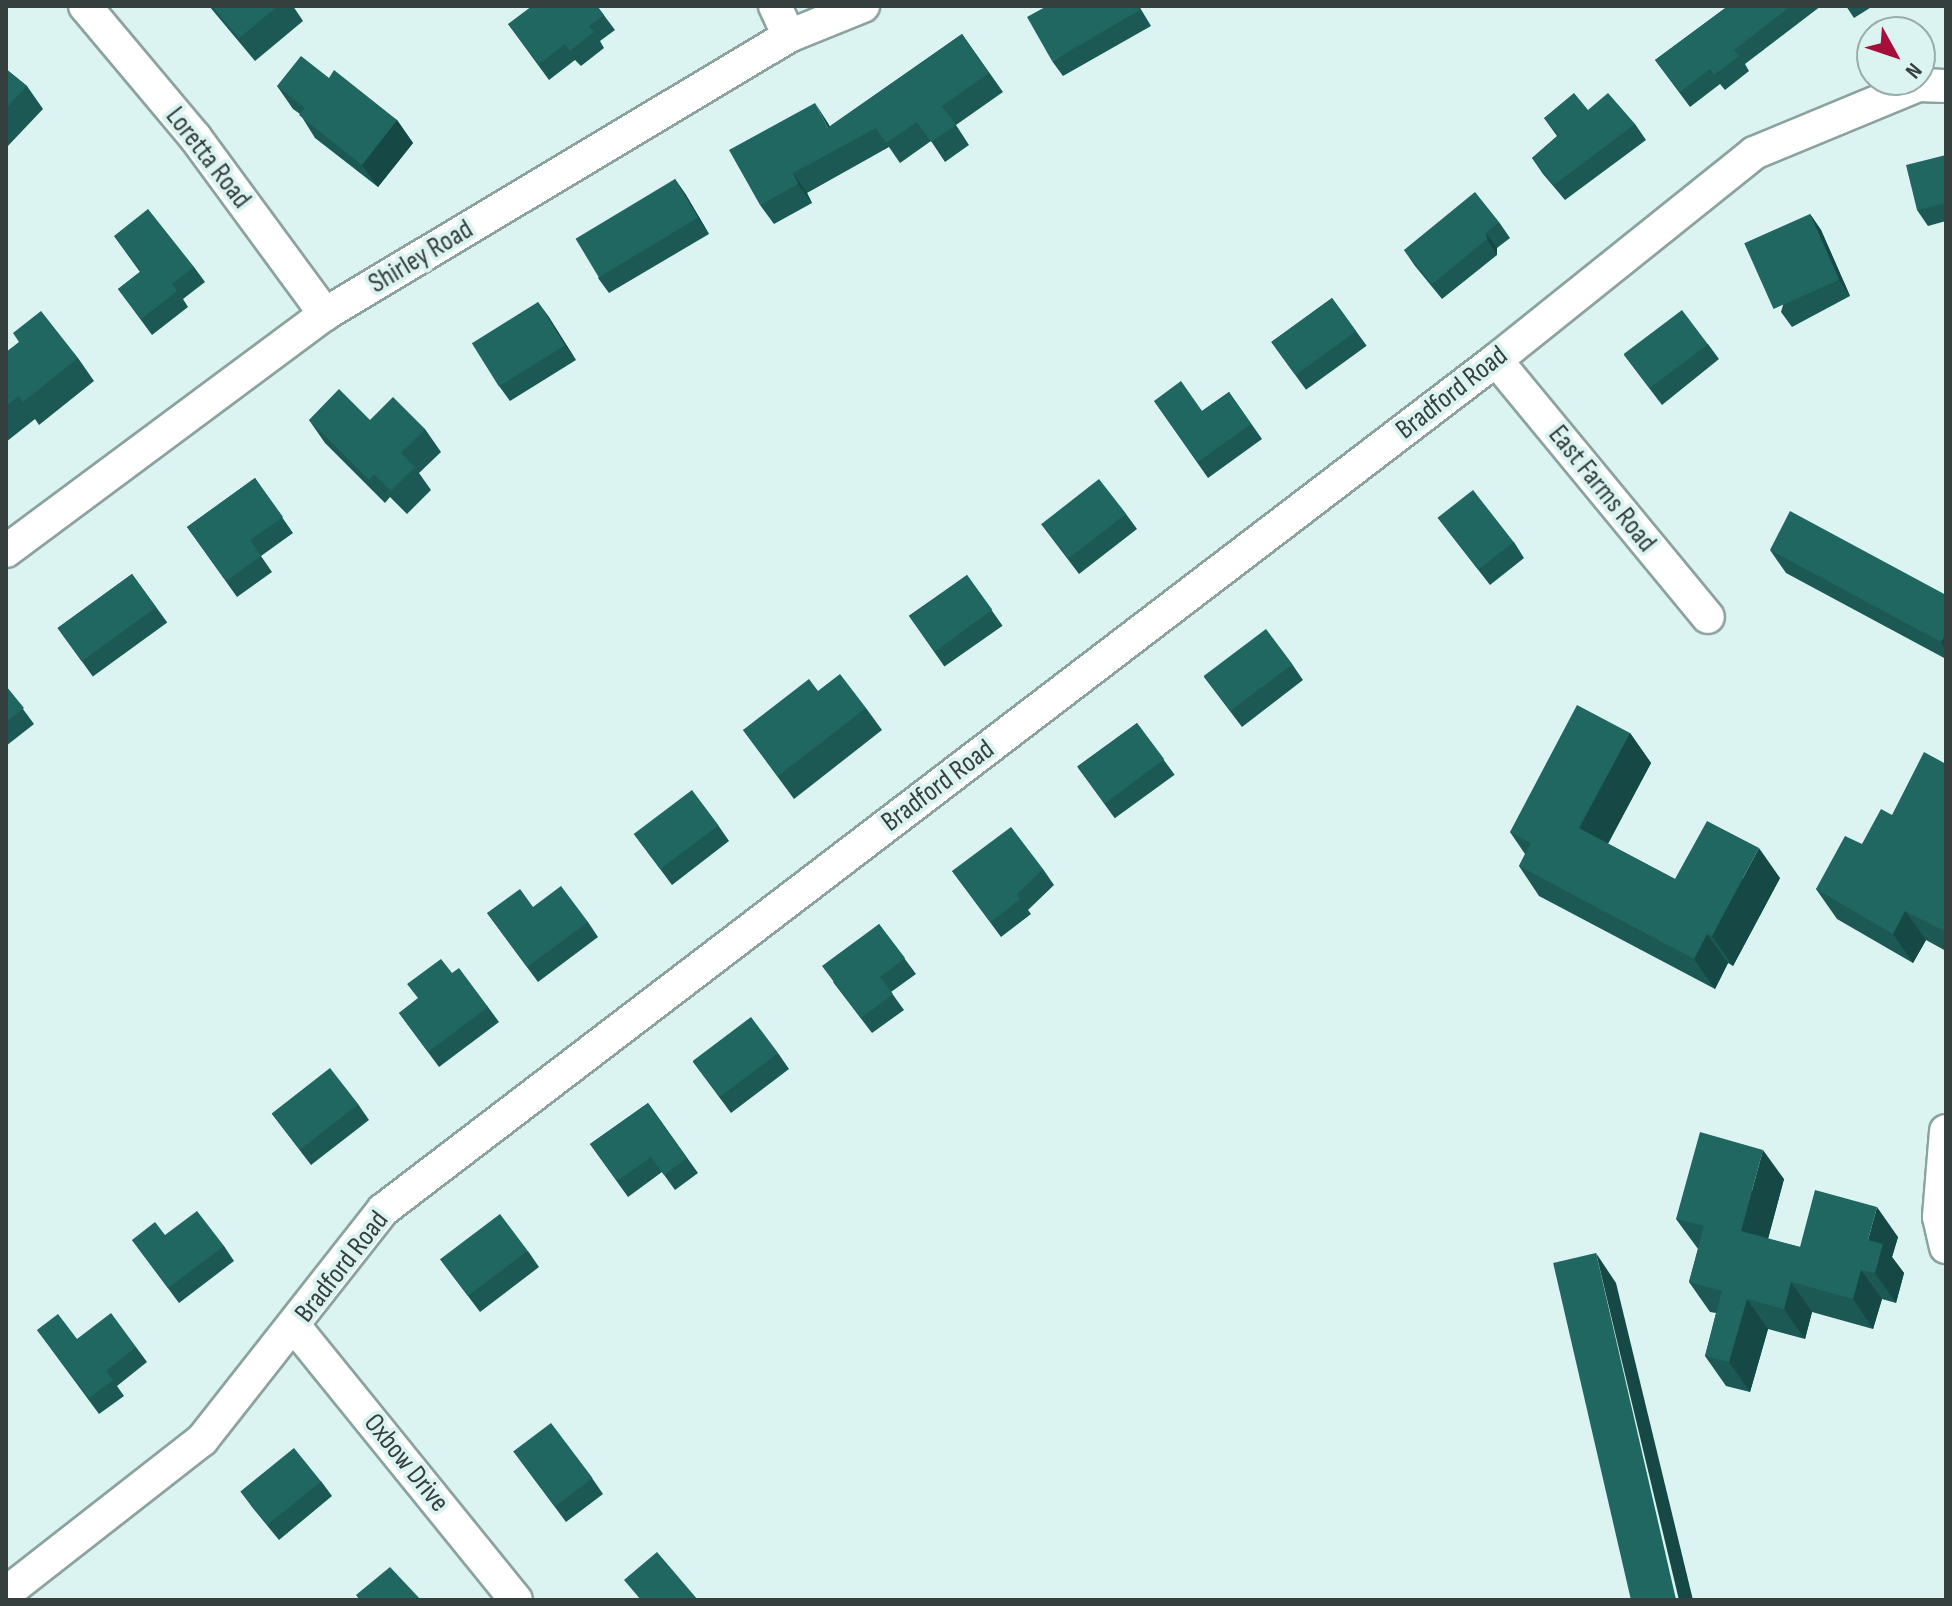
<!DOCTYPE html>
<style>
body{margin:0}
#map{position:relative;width:1952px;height:1606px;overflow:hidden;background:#dcf4f1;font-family:"Sofia Sans Condensed",sans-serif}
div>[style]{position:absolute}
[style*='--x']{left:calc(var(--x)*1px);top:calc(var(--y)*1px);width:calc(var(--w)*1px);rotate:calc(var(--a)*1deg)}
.roads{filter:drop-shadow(2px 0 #8ba29f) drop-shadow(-2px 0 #8ba29f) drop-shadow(0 2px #8ba29f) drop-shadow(0 -2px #8ba29f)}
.street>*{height:32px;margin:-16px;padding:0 16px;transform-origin:16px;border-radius:16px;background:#fff}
.wall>*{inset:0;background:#1c5954;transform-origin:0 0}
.shaded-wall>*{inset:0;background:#164845}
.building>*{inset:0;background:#206762;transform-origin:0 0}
span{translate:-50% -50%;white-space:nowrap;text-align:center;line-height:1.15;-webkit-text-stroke:8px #dcf4f1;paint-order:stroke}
.street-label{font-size:28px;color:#353f3e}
.frame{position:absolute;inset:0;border:8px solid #353f3e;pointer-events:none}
.north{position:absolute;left:1856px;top:16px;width:80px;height:80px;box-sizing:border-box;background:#dcf4f1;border:2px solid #99aca9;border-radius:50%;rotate:130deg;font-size:22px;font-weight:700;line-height:32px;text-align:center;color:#353f3e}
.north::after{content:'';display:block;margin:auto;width:28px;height:36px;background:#a70f3b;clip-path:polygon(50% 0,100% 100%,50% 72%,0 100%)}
</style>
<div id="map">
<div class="roads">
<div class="street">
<i style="--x:85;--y:6;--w:171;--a:50"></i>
<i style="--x:195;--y:137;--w:220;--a:53.7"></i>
<i style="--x:775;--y:6;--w:33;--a:65"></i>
<i style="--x:1496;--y:360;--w:333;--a:50.5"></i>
<i style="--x:6;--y:551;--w:397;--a:-36.6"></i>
<i style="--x:325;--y:314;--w:541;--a:-30.93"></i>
<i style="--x:789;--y:36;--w:80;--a:-22.1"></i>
<i style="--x:1946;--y:1131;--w:86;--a:94.7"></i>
<i style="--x:1939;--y:1217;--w:31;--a:77"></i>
<i style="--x:295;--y:1327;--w:351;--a:51"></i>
<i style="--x:6;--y:1593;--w:249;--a:-38"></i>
<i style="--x:202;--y:1440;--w:293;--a:-51.8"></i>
<i style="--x:383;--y:1210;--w:1400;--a:-37.37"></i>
<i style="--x:1496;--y:360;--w:331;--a:-38.7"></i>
<i style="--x:1754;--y:153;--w:178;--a:-22.5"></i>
<i style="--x:1918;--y:85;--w:28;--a:2"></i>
</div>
</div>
<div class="wall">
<i style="clip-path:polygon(209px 6px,293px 6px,303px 21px,255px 61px)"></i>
<i style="clip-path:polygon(597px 6px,615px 30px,600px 41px,604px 48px,581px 66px,575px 60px,549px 80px,508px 24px)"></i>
<i style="clip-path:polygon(1139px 6px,1151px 26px,1063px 76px,1052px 61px)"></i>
<i style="clip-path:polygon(1728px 6px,1821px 6px,1745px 64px,1749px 71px,1725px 90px,1720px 84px,1690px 107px,1655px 60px)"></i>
<i style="clip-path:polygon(1846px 6px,1873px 6px,1854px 18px)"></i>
<i style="clip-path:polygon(962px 34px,1003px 92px,956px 125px,969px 145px,945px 162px,931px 141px,900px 163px,889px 147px,807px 193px,812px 203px,774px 224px,760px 205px,830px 126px)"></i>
<i style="clip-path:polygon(6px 69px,27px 86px,43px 109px,6px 148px)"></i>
<i style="clip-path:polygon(329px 78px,397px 120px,413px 143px,378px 187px,315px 138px,300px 114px,293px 109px,277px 86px)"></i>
<i style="clip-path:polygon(1588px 110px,1635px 124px,1646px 140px,1565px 200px,1543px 174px,1532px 158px,1557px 136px,1544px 118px)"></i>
<i style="clip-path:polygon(1946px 155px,1946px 221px,1928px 226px,1917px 210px)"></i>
<i style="clip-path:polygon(675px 179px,686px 195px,709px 234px,609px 293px,598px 278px)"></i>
<i style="clip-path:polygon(1810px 214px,1821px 230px,1850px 296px,1792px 327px,1781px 312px)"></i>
<i style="clip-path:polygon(1499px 222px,1510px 238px,1497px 248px,1497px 255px,1442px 299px,1415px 266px,1404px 250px)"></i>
<i style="clip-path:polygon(114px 236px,194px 267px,205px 282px,183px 299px,188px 307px,152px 335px,118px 289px,140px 272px)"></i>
<i style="left:1332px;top:298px;width:59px;height:75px;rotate:54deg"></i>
<i style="clip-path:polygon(538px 302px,576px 360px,510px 401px,499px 386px)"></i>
<i style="clip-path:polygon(1708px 344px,1719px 359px,1662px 405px,1624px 355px)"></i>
<i style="clip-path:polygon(6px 352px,78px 358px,94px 381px,39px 425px,35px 419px,6px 442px)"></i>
<i style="clip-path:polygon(1229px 392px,1262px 439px,1208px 478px,1154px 401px,1202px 411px)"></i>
<i style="clip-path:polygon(309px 420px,370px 420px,425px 429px,441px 452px,419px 473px,431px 490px,407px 514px,390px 497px,385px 503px,325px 443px)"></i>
<i style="clip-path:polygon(255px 478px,293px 533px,261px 556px,272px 572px,237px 597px,187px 527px)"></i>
<i style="clip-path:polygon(1126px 514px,1137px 529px,1079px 574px,1041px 524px)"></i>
<i style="clip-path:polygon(1438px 518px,1514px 542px,1524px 558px,1490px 585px)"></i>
<i style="clip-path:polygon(1770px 550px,1946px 595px,1946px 659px,1786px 573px)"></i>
<i style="left:132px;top:574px;width:60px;height:92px;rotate:54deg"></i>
<i style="left:967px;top:575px;width:62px;height:71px;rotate:55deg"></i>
<i style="clip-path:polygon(1292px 664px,1303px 680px,1242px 727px,1204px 677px)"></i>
<i style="clip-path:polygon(6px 686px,34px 724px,6px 746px)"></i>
<i style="clip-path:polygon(818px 691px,866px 708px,882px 730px,794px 799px,743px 730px)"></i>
<i style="left:1137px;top:723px;width:64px;height:74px;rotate:54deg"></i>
<i style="clip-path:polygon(1630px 733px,1651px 763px,1608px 844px,1675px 879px,1780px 878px,1733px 966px,1728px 963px,1715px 989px,1539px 896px,1519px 866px,1525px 854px,1510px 832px)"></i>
<i style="clip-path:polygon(1946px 764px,1946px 951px,1926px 940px,1913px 963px,1837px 919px,1816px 889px,1892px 815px)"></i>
<i style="clip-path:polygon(718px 825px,729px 841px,672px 885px,634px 834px)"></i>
<i style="clip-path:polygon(1043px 869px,1054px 885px,1028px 910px,1031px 914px,1001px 937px,952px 871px)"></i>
<i style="clip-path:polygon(533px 907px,588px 922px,598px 937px,538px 982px,487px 913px)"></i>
<i style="clip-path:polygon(879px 924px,916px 974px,891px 992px,904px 1010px,872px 1033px,833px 982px)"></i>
<i style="clip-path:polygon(452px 973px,488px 1007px,499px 1022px,439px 1067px,399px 1013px)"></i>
<i style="clip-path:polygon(778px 1053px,789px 1069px,731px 1113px,693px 1062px)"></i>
<i style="clip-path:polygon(648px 1103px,698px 1173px,675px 1190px,662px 1172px,628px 1197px,590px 1144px)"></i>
<i style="clip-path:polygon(358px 1104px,369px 1120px,311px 1165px,272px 1114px)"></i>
<i style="clip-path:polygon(1784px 1179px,1768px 1239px,1800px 1247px,1898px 1237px,1892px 1257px,1904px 1273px,1896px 1303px,1882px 1299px,1873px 1329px,1812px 1312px,1805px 1339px,1768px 1329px,1750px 1392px,1726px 1386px,1705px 1356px,1716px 1313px,1710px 1312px,1689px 1282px,1698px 1249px,1676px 1219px)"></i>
<i style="clip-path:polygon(165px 1235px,224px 1246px,234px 1261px,179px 1303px,132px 1240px)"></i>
<i style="clip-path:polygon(528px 1251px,539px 1267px,480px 1312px,440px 1259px)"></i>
<i style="clip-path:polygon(37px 1330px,77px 1339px,136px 1347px,147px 1362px,117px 1386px,124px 1396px,99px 1414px)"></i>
<i style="clip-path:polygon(513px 1451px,592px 1478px,603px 1494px,566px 1522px)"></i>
<i style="clip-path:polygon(321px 1481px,332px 1496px,279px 1540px,252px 1507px,241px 1492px)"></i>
</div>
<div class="shaded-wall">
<i style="clip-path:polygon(815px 103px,828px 123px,841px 147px,828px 128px)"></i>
<i style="clip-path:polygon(397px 120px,413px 143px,378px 187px,362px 165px)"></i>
<i style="clip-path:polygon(793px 173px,807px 193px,812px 203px,798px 184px)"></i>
<i style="clip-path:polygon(675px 179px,686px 195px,709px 234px,698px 218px)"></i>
<i style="clip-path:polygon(1810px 214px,1821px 230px,1850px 296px,1839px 280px)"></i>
<i style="clip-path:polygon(1486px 233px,1497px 248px,1497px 255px,1487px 239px)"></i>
<i style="clip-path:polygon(538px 302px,549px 317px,576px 360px,565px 345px)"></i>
<i style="clip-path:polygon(1946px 633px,1946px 649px,1941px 642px)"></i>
<i style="clip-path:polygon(1630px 733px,1651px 763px,1600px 858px,1579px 828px)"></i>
<i style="clip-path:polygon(1759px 848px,1780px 878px,1733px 966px,1712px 936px)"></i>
<i style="clip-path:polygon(1905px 911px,1926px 940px,1913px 963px,1893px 934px)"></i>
<i style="clip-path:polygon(1707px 934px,1728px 963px,1715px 989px,1694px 959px)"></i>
<i style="clip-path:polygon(1763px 1150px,1784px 1179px,1762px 1261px,1741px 1231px)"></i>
<i style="clip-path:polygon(1877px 1207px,1898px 1237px,1892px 1257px,1904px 1273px,1896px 1303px,1875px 1273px,1868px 1240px)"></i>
<i style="clip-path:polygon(1596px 1253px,1616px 1283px,1693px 1600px,1679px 1600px)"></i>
<i style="clip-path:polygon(1861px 1270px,1882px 1299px,1873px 1329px,1853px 1299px)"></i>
<i style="clip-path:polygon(1791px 1282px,1812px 1312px,1805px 1339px,1784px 1309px)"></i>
<i style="clip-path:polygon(1747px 1299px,1768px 1329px,1750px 1392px,1729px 1362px)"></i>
</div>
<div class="building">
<i style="clip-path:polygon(212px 6px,278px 6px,239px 38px)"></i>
<i style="clip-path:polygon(532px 6px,597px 6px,604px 15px,589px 26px,594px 32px,570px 51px,565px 44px,539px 64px,508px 24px)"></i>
<i style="clip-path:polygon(1047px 6px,1137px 6px,1140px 10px,1052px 61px,1027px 17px)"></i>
<i style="clip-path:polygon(1728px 6px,1791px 6px,1734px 50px,1739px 56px,1714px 75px,1710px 69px,1680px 92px,1655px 60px)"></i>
<i style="clip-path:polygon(962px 34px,989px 73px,942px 106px,956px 125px,931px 142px,917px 122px,886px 143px,876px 128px,793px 173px,798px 184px,760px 205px,729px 150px,815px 103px,828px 128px)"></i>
<i style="clip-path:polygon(301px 56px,329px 78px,334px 70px,397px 120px,362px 165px,299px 115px,305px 108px,277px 86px)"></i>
<i style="clip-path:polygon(6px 69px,27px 86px,6px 108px)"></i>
<i style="clip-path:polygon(1574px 93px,1588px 110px,1608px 93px,1635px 124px,1554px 185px,1532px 158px,1559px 135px,1544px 118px)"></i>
<i style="clip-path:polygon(1946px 155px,1946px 203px,1917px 210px,1906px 165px)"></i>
<i style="left:675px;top:179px;width:45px;height:116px;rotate:59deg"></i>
<i style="clip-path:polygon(1475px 192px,1499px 222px,1486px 233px,1487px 239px,1432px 284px,1404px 250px)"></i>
<i style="clip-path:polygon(148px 209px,194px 267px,172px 284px,177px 291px,141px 319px,118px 289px,141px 271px,114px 236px)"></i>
<i style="left:1810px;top:214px;width:72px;height:72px;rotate:66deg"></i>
<i style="left:1332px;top:298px;width:41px;height:75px;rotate:54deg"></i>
<i style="left:538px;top:302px;width:51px;height:78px;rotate:58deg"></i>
<i style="left:1682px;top:310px;width:43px;height:73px;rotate:53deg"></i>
<i style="clip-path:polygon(41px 311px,78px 358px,23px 402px,19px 396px,6px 406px,6px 352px,19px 342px,13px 333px)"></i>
<i style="clip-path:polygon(1181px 381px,1202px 411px,1229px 392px,1251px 424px,1198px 462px,1154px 401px)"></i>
<i style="clip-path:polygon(339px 389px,370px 420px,393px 397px,425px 429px,401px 453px,415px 467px,391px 491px,374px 474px,369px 480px,309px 420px)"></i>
<i style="clip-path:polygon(255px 478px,283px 517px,250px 540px,261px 556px,226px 581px,187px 527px)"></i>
<i style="left:1099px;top:479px;width:44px;height:73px;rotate:52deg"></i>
<i style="left:1473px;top:490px;width:66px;height:45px;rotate:52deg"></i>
<i style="clip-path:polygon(1790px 511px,1946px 595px,1946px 633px,1941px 642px,1770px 550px)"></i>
<i style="left:132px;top:574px;width:41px;height:92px;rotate:54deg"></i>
<i style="left:967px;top:575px;width:43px;height:71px;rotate:54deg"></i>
<i style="left:1266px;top:629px;width:44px;height:78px;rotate:53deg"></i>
<i style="clip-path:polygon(840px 674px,866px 708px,778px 776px,743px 730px,809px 679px,818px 691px)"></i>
<i style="clip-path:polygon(6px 686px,24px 708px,6px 722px)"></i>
<i style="clip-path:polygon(1577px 705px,1630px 733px,1579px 828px,1675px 879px,1707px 821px,1759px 848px,1712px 936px,1707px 934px,1694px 959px,1519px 866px,1531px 843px,1510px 832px)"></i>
<i style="left:1137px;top:723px;width:45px;height:74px;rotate:53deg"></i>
<i style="clip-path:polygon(1924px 752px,1946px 764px,1946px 932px,1905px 911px,1893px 934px,1816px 889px,1845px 836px,1862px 844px,1881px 809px,1892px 815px)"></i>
<i style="left:692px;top:790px;width:44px;height:73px;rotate:53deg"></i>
<i style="clip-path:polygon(1011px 827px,1043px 869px,1017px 894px,1020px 899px,991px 922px,952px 871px)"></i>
<i style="clip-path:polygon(561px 886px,588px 922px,527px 967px,487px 913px,520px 889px,533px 907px)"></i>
<i style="clip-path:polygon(879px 924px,905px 958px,880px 977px,893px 994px,861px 1018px,822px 966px)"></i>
<i style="clip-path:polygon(441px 959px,452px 973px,459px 968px,488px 1007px,428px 1052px,399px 1013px,418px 998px,407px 984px)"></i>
<i style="left:751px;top:1017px;width:45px;height:73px;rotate:53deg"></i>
<i style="left:330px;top:1068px;width:46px;height:74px;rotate:52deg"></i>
<i style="clip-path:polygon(648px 1103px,687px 1158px,664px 1175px,651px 1157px,617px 1181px,590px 1144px)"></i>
<i style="clip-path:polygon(1700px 1132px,1763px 1150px,1741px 1231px,1800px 1247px,1815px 1190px,1877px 1207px,1868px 1240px,1883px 1244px,1875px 1273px,1861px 1270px,1853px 1299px,1791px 1282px,1784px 1309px,1747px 1299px,1729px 1362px,1705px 1356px,1722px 1291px,1689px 1282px,1704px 1226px,1676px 1219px)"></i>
<i style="clip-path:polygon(197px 1211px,224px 1246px,168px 1288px,132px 1240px,155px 1222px,165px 1235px)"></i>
<i style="left:500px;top:1214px;width:46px;height:75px;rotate:53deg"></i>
<i style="left:1596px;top:1253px;width:357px;height:44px;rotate:77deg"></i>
<i style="clip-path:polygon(111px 1313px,136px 1347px,106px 1371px,113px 1380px,89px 1398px,37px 1330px,58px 1314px,77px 1339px)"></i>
<i style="left:551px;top:1423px;width:69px;height:47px;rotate:53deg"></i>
<i style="left:294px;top:1448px;width:43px;height:69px;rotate:51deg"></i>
<i style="clip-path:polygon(657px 1552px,698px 1600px,641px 1600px,624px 1580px)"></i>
<i style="clip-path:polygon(390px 1567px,421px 1600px,360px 1600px,356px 1595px)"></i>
</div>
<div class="street-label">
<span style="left:208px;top:158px;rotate:52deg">Loretta Road</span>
<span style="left:421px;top:257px;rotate:-31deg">Shirley Road</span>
<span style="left:1452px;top:393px;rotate:-38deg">Bradford Road</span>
<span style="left:1602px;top:489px;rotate:51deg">East Farms Road</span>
<span style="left:938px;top:786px;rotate:-37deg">Bradford Road</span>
<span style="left:342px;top:1267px;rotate:-52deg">Bradford Road</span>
<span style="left:406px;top:1463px;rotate:51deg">Oxbow Drive</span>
</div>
<div class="frame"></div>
<div class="north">N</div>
</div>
